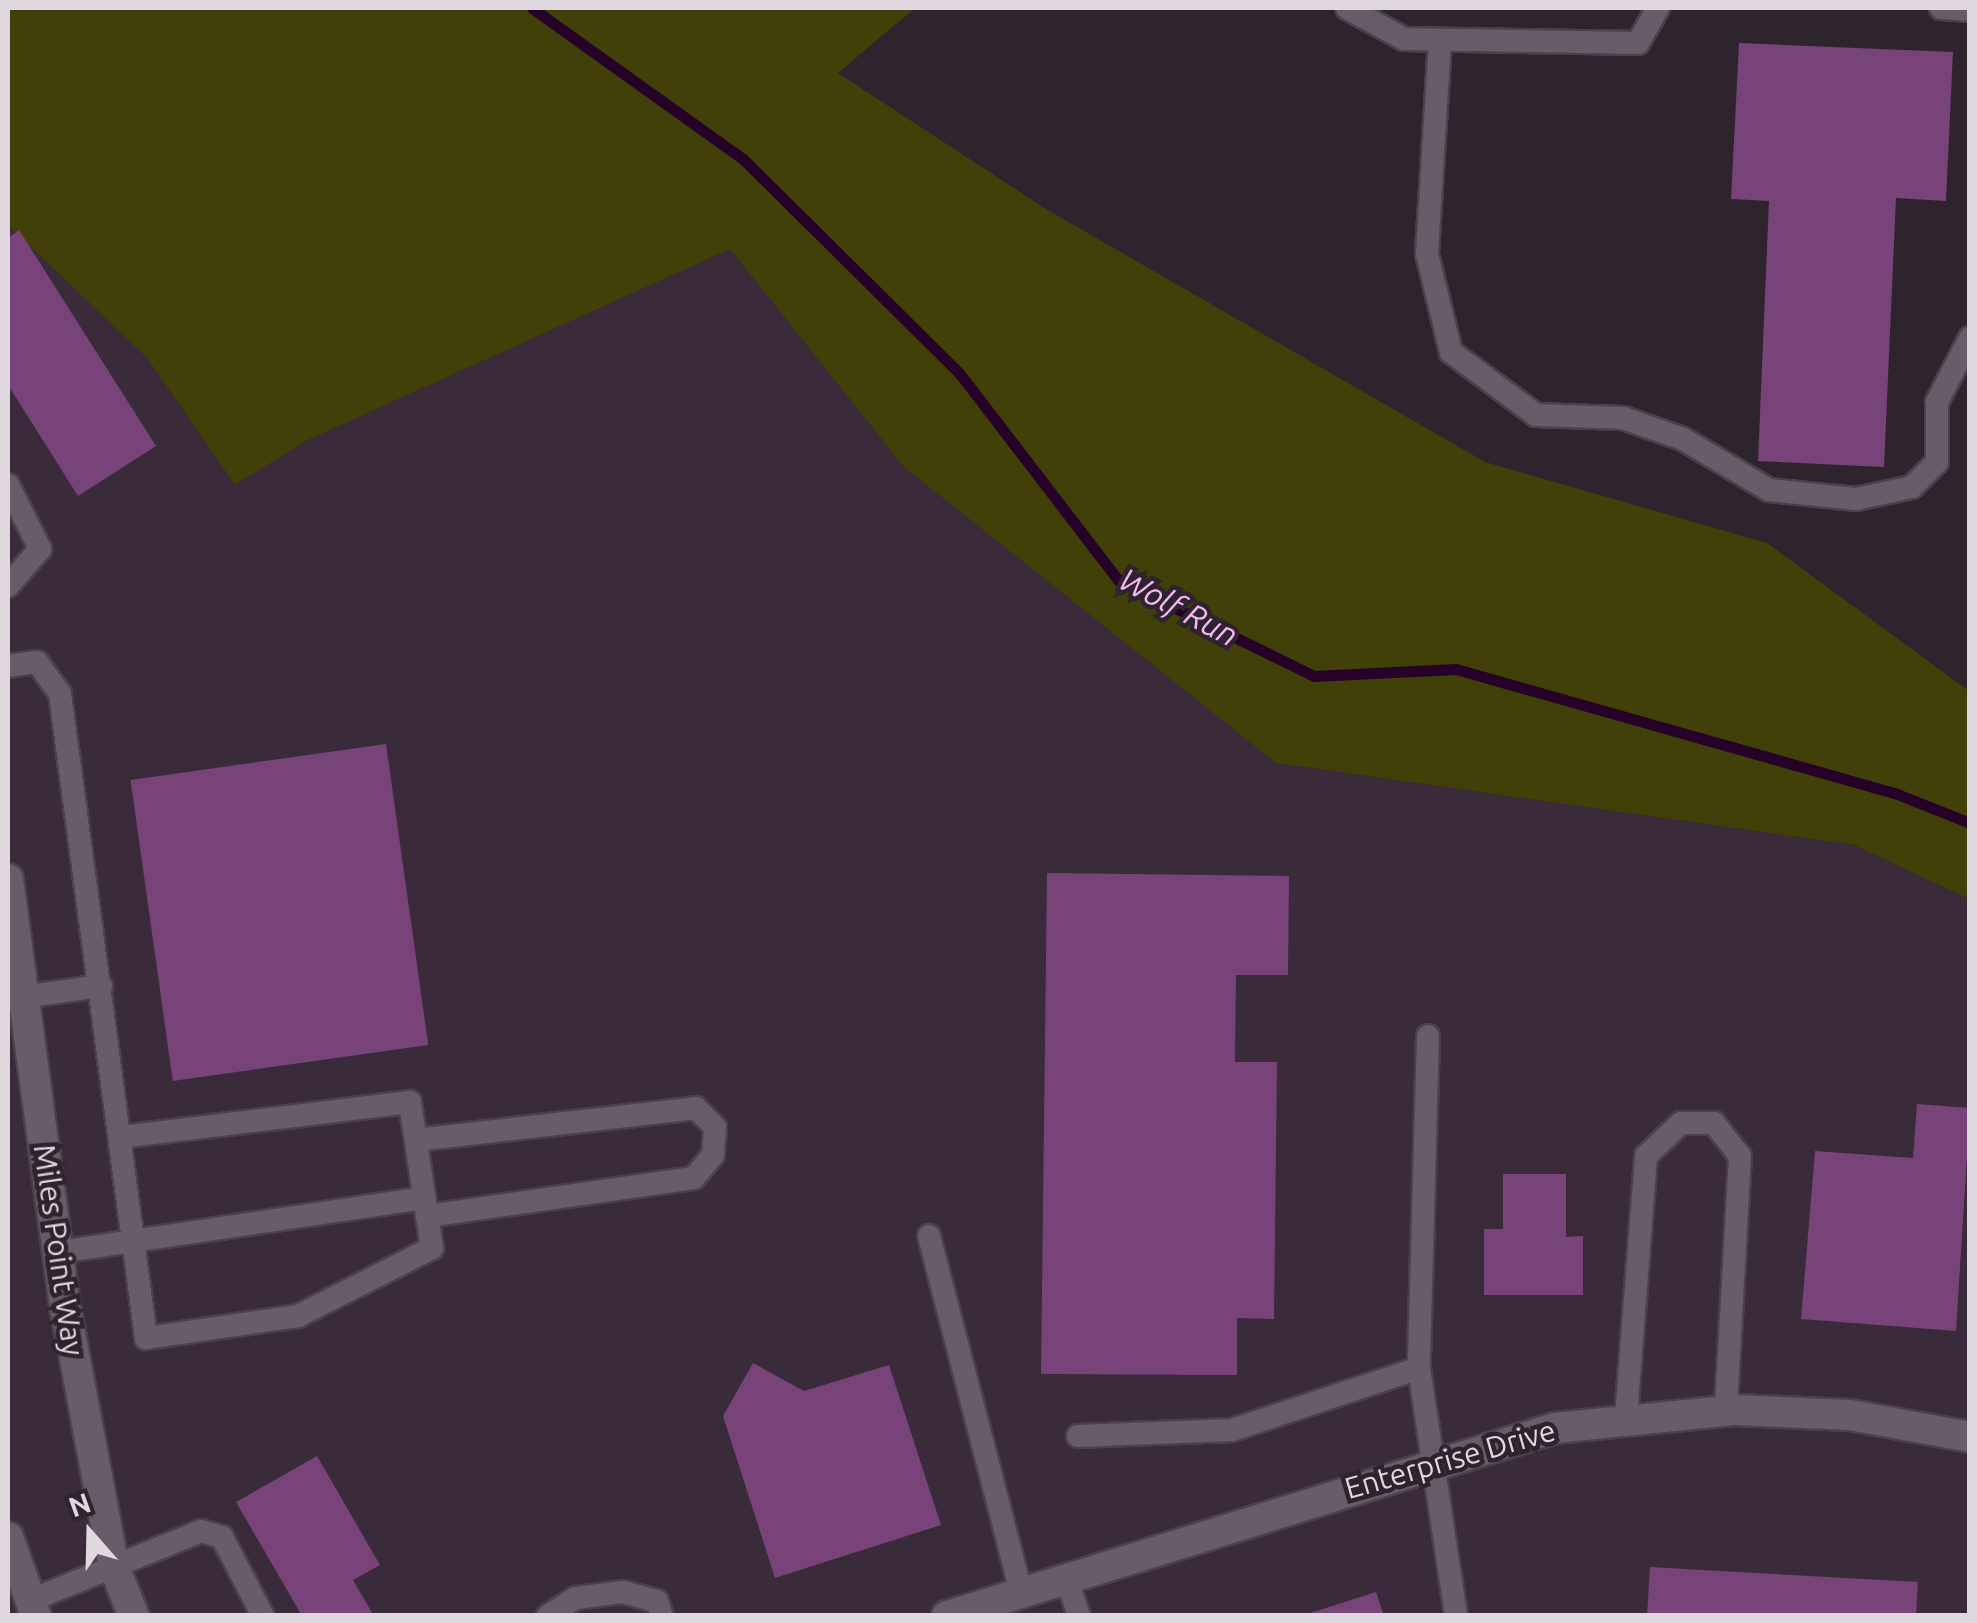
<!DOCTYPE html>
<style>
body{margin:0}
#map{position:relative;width:1977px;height:1623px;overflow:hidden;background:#2d242d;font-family:Ubuntu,sans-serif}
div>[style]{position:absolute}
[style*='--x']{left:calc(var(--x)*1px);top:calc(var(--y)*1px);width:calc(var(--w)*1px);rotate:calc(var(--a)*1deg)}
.built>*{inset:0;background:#392b39}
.green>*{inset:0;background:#414009}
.stream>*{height:11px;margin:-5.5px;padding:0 5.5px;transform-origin:5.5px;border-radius:5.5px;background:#260228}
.building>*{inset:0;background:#774379;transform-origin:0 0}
.roads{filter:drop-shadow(2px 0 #4a424a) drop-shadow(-2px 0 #4a424a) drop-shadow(0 2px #4a424a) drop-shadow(0 -2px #4a424a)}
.service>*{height:22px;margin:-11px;padding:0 11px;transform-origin:11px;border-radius:11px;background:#675c67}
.minor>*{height:30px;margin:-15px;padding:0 15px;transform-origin:15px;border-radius:15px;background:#675c67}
span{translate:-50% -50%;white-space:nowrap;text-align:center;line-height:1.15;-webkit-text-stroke:9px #2d242d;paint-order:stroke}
.street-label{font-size:30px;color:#dfd8df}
.water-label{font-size:32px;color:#f5b7f6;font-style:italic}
.frame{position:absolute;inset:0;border:10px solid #dfd8df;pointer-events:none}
.north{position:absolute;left:40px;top:1483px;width:100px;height:100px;-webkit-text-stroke:8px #2d242d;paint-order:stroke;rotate:340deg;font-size:28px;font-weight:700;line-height:40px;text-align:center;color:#dfd8df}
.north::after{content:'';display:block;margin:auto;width:35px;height:45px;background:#dfd8df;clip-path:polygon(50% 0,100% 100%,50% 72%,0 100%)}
</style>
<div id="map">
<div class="built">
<i style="clip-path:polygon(8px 225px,147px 358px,235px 485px,308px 440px,730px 249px,904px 467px,1276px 763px,1854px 845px,1969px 899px,1969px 1615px,8px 1615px)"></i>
</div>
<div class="green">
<i style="clip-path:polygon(8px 8px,915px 8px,838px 73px,1046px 209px,1485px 462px,1767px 543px,1969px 691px,1969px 899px,1854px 845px,1276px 763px,904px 467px,730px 249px,308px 440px,235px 485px,147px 358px,8px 225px)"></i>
</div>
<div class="stream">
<i style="--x:532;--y:8;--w:259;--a:35.6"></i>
<i style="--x:743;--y:159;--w:305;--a:44.7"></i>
<i style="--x:960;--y:374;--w:260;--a:52.5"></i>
<i style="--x:1118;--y:580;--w:218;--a:26.1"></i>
<i style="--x:1314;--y:676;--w:142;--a:-2.8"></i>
<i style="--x:1456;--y:669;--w:458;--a:15.8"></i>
<i style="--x:1897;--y:794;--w:79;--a:21.7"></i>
</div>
<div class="building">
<i style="clip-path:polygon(1739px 43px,1953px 52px,1946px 201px,1896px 198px,1884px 467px,1758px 461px,1769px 201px,1731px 199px)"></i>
<i style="clip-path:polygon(19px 230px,156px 446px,78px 496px,8px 385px,8px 238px)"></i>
<i style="left:386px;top:744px;width:304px;height:258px;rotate:82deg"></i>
<i style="clip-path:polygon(1047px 873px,1289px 876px,1288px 975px,1236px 975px,1235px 1062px,1277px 1062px,1274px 1319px,1237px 1318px,1237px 1375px,1041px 1374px)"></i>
<i style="clip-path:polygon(1917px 1104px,1970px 1108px,1956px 1331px,1801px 1319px,1815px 1151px,1913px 1158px)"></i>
<i style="clip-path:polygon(1503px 1174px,1566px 1174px,1566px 1237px,1583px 1236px,1583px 1295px,1484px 1295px,1484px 1229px,1503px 1229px)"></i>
<i style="clip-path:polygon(753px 1363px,804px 1391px,889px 1365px,941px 1525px,775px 1578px,723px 1416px)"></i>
<i style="clip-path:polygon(317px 1456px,380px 1565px,353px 1580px,374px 1616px,302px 1616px,236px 1502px)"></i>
<i style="clip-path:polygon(1650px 1567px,1918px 1582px,1916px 1616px,1647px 1616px)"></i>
<i style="clip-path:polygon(1376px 1592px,1384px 1616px,1304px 1616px,1304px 1615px)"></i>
</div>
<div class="roads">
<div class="service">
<i style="--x:1347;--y:8;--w:65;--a:28.5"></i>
<i style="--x:1404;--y:39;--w:234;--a:1"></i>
<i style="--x:1638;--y:43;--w:40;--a:-60.3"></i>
<i style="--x:1941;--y:8;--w:29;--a:4"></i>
<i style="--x:1440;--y:40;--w:214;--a:93.5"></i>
<i style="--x:1427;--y:254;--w:101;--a:76.2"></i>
<i style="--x:1451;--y:352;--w:106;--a:36.5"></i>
<i style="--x:1536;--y:415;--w:87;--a:2"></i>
<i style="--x:1623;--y:418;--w:64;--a:19.3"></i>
<i style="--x:1683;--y:439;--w:100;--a:30.7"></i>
<i style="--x:1769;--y:490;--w:87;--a:5.9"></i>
<i style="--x:1856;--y:499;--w:57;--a:-12.1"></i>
<i style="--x:1912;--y:487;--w:35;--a:-45"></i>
<i style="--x:1937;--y:462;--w:60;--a:-90"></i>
<i style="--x:1937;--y:402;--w:72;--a:-62.7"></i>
<i style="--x:8;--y:485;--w:72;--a:63.4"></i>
<i style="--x:40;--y:549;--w:49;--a:130.9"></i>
<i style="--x:8;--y:666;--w:29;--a:-8"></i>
<i style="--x:37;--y:662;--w:39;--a:54"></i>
<i style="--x:60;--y:694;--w:650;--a:82.39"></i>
<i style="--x:146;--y:1338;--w:154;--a:-8.2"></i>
<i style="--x:298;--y:1316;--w:150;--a:-26.9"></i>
<i style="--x:432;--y:1248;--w:148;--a:-98.6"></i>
<i style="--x:410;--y:1102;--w:292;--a:173.1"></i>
<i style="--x:8;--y:999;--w:94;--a:-8"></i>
<i style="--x:1428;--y:1036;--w:332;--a:91.6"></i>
<i style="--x:1419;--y:1368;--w:251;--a:81.5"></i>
<i style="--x:416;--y:1140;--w:282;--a:-6.5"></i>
<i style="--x:696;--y:1108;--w:27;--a:45"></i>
<i style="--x:715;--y:1127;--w:28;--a:94"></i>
<i style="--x:713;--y:1155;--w:30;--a:130"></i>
<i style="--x:694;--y:1178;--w:270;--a:171.9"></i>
<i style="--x:929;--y:1236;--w:369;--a:75.5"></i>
<i style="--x:59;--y:1252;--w:369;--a:-8.4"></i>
<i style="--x:1626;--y:1417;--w:262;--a:-85.6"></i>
<i style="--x:1646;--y:1156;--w:48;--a:-43.3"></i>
<i style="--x:1681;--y:1123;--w:33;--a:0"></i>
<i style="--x:1714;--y:1123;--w:42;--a:51.8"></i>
<i style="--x:1740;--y:1156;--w:254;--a:93.2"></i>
<i style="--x:1078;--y:1436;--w:154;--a:-2.2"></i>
<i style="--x:1232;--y:1430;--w:197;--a:-18.3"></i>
<i style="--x:1067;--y:1579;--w:39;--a:72"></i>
<i style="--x:29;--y:1601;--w:186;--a:-22.1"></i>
<i style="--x:201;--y:1531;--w:22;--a:16"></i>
<i style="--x:222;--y:1537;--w:89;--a:62.6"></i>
<i style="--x:548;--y:1616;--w:33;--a:-33"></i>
<i style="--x:576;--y:1598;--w:47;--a:-7.3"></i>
<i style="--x:623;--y:1592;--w:35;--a:15"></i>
<i style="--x:657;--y:1601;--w:16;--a:72"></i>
</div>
<div class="minor">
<i style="--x:8;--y:879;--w:436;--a:82.4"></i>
<i style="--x:66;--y:1311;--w:260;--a:79.4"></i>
<i style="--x:114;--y:1567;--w:53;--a:67.8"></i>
<i style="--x:8;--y:1537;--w:84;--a:70.5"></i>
<i style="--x:947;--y:1616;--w:636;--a:-17.18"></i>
<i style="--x:1555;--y:1428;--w:182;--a:-5.7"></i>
<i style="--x:1736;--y:1410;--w:114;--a:2.5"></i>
<i style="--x:1850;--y:1415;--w:122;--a:10.4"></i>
</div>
</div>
<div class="street-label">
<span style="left:59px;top:1250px;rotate:82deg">Miles Point Way</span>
<span style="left:1450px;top:1459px;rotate:-16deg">Enterprise Drive</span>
</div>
<div class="water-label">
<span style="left:1179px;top:607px;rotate:28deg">Wolf Run</span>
</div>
<div class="frame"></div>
<div class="north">N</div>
</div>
